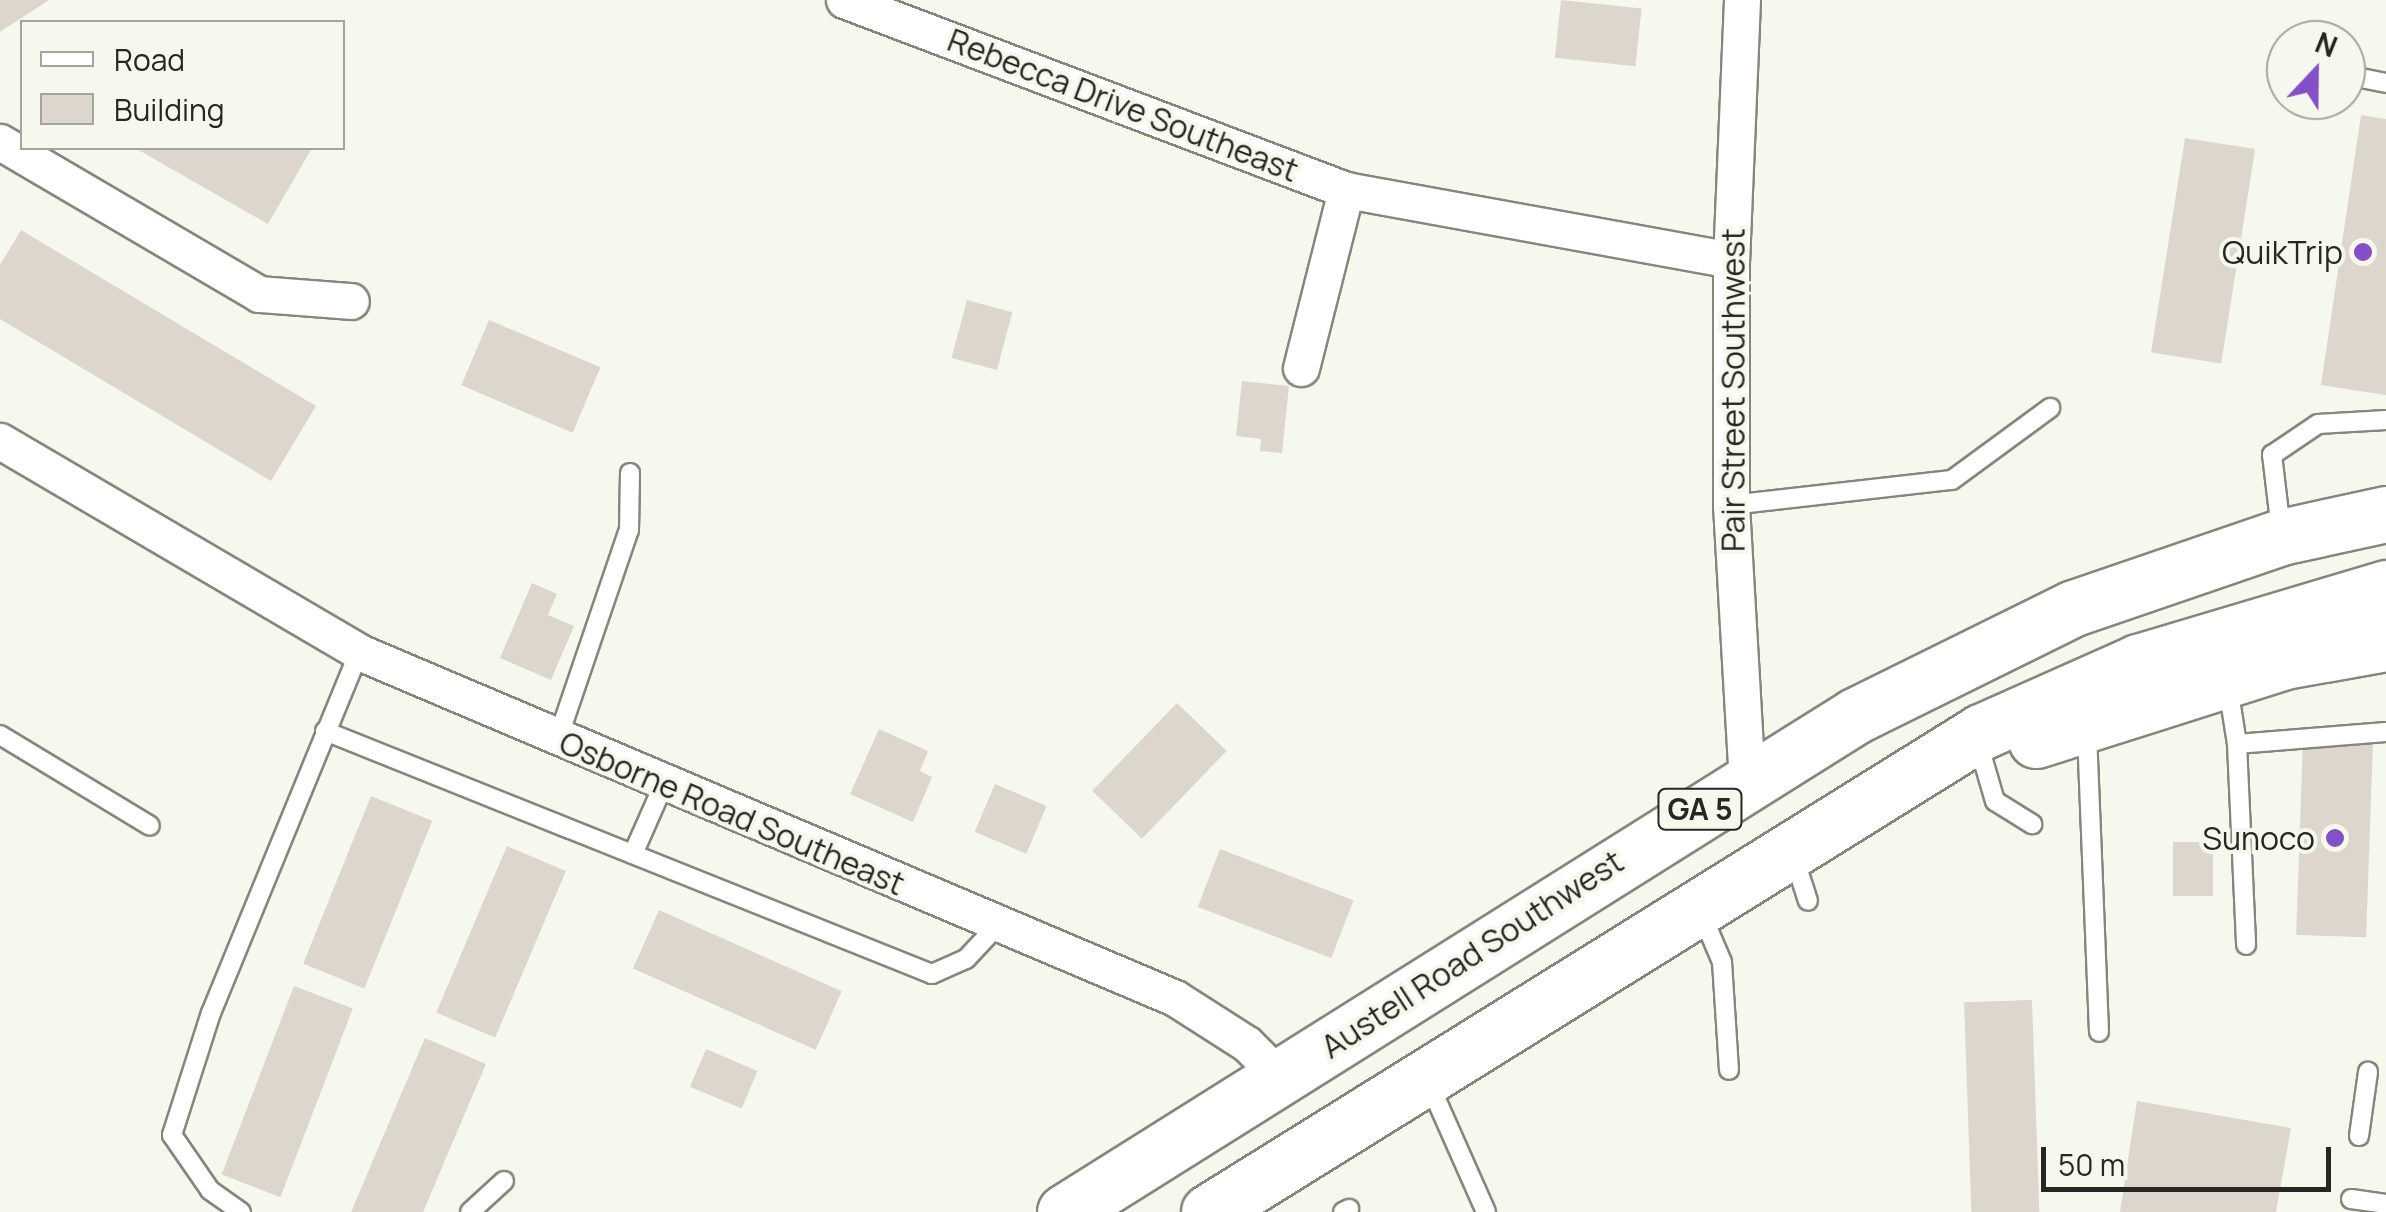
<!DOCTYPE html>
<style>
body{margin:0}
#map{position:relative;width:2386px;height:1212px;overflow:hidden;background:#f7f8ed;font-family:Manrope,sans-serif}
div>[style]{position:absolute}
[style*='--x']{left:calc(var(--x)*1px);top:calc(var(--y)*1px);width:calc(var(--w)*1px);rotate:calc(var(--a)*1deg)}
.building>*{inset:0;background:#ddd6cd;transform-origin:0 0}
.roads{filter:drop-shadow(2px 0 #86867c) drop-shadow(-2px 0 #86867c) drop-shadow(0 2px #86867c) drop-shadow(0 -2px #86867c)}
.service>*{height:18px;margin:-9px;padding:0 9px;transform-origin:9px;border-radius:9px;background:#fff}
.minor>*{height:35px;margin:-17.5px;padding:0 17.5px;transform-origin:17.5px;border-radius:17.5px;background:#fff}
.primary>*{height:55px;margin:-27.5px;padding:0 27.5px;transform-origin:27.5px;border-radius:27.5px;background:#fff}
.dots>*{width:28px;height:28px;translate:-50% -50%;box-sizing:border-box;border:5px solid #f7f8ed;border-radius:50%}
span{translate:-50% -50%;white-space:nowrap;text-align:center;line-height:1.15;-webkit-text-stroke:8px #f7f8ed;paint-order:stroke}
.shield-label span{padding:2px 8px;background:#f7f8ed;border:2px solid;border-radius:8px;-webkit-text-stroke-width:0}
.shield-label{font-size:30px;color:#262723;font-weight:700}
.street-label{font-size:32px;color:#262723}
.poi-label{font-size:32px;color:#262723}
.right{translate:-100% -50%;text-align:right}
.legend{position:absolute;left:20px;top:20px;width:325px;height:130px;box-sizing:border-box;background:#f7f8ed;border:2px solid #a3a49c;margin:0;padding:12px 18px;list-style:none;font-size:30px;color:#262723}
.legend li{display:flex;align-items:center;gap:20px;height:50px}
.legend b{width:50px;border:2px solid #a3a49c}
.north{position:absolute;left:2266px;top:20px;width:100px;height:100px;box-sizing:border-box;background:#f7f8ed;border:2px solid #a3a49c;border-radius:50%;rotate:22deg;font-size:28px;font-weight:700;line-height:40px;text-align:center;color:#262723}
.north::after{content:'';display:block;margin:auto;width:35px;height:45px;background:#8450c7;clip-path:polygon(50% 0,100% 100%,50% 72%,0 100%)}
.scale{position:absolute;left:2041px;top:1147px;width:290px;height:45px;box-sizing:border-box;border:5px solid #262723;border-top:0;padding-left:12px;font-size:30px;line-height:35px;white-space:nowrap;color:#262723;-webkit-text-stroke:8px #f7f8ed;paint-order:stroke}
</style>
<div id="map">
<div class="building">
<i style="clip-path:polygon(0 0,49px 0,0 32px)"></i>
<i style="left:1561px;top:0;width:81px;height:58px;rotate:6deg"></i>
<i style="clip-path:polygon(2361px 115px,2386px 119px,2386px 395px,2321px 385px)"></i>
<i style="left:2185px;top:138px;width:71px;height:217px;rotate:9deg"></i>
<i style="clip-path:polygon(135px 148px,312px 148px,268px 224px)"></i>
<i style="clip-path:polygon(21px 230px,316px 406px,271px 481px,0 319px,0 265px)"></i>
<i style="left:967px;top:300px;width:47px;height:60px;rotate:15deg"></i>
<i style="left:489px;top:320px;width:121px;height:71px;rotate:23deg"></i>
<i style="clip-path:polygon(1242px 381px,1289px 386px,1282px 453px,1260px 451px,1261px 439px,1236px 436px)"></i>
<i style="clip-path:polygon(532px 583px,557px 594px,548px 615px,574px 626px,551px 680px,500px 658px)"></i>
<i style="left:1177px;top:703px;width:69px;height:122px;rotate:44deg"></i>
<i style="clip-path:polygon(879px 729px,928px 751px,920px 771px,932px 777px,913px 822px,850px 794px)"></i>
<i style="left:2303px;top:739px;width:70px;height:196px;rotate:2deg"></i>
<i style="left:995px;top:784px;width:56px;height:52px;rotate:23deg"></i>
<i style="left:371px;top:796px;width:66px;height:181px;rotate:22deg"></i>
<i style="left:2173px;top:842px;width:40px;height:54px"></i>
<i style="left:507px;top:846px;width:64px;height:181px;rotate:23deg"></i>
<i style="left:1220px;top:849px;width:143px;height:62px;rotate:21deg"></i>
<i style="left:659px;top:910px;width:200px;height:64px;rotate:24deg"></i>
<i style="left:294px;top:986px;width:63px;height:202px;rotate:21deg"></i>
<i style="left:2032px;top:1000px;width:212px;height:68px;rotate:88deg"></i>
<i style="clip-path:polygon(425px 1038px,486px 1064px,423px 1212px,351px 1212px)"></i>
<i style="left:706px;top:1049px;width:56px;height:41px;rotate:23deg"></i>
<i style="clip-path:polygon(2137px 1101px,2291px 1128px,2276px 1212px,2120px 1212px)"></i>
</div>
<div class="roads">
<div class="service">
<i style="--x:2346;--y:75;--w:41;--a:11.3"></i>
<i style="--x:1731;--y:505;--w:222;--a:-6.5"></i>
<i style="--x:1952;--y:480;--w:122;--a:-36.3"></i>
<i style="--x:2281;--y:530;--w:76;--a:-96.8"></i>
<i style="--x:2272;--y:455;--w:55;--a:-34"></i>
<i style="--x:2318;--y:424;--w:68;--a:-3.4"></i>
<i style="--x:2228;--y:687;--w:58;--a:81"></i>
<i style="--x:2237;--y:744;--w:149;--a:-4.6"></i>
<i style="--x:325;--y:731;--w:654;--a:21.82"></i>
<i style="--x:932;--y:974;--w:37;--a:-24"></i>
<i style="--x:966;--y:959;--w:45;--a:-46.8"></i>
<i style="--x:2087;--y:733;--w:299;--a:87.7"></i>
<i style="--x:0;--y:735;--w:175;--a:31.2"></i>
<i style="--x:558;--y:738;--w:220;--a:-71.2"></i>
<i style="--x:629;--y:530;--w:57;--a:-89"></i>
<i style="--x:2237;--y:744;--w:201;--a:87.4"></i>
<i style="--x:1983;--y:760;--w:43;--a:73.7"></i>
<i style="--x:1995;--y:801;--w:44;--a:31.9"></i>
<i style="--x:633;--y:854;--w:74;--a:-66.2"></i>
<i style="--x:1793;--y:854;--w:49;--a:72.3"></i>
<i style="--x:1702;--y:915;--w:51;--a:66.9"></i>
<i style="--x:1722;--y:962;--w:108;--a:86.3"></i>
<i style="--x:1428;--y:1081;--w:143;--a:66.1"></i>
<i style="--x:2359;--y:1136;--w:65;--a:-82"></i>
<i style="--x:2351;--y:1199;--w:35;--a:8"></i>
<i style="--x:241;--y:1212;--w:38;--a:-145"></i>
<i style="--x:210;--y:1190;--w:67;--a:-124.6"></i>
<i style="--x:172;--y:1135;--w:128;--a:-72.3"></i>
<i style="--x:211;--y:1013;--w:390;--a:-67.7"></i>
<i style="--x:470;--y:1212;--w:46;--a:-42.4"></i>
<i style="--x:1343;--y:1212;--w:7;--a:-27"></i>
</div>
<div class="minor">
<i style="--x:844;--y:0;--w:537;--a:20.73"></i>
<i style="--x:1346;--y:190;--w:391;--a:10.3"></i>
<i style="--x:1742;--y:0;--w:260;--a:92.4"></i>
<i style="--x:1731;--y:260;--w:245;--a:90"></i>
<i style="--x:1731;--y:505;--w:274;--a:86.7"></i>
<i style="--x:0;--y:142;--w:300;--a:30.4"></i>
<i style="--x:259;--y:294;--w:92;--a:4.4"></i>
<i style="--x:1301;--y:368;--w:184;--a:-75.8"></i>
<i style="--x:0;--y:441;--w:416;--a:30.4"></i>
<i style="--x:359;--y:652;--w:886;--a:22.98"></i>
<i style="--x:1175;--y:998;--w:85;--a:32.6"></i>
<i style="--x:1247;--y:1044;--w:47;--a:45"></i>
</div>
<div class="primary">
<i style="--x:2036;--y:740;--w:261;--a:-17.6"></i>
<i style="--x:2285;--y:661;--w:103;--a:-10.1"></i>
<i style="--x:1065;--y:1212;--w:933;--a:-32.12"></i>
<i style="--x:1855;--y:716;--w:244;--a:-26.3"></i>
<i style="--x:2074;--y:608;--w:219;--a:-18.9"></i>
<i style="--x:2281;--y:537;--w:107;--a:-12.4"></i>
<i style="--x:1209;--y:1212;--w:909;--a:-31.87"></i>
<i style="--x:1981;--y:732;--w:172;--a:-24"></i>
<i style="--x:2138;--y:662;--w:259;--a:-16.6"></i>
</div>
</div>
<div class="dots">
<i style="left:2363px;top:252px;background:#8450c7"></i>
<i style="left:2335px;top:838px;background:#8450c7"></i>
</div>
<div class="shield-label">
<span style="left:1700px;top:809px">GA 5</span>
</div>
<div class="street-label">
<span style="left:1123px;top:105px;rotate:21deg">Rebecca Drive Southeast</span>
<span style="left:1733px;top:390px;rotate:-90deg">Pair Street Southwest</span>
<span style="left:732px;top:813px;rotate:23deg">Osborne Road Southeast</span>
<span style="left:1472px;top:954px;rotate:-33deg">Austell Road Southwest</span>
</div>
<div class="poi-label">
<span class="right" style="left:2343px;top:252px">QuikTrip</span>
<span class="right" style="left:2315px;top:838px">Sunoco</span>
</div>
<ul class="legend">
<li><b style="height:12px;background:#fff"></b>Road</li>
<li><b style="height:28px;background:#ddd6cd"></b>Building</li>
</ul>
<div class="north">N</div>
<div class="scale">50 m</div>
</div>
